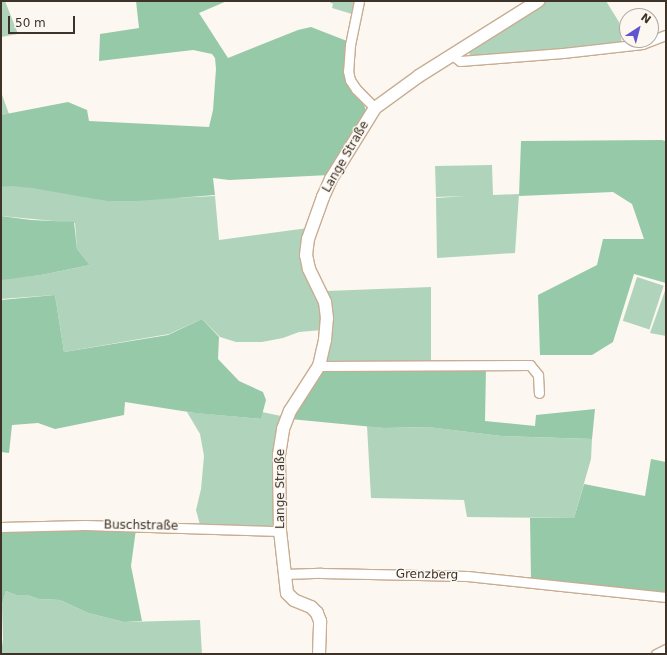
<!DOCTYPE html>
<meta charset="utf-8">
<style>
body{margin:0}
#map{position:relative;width:667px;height:655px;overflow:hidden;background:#fcf7f1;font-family:"DejaVu Sans",sans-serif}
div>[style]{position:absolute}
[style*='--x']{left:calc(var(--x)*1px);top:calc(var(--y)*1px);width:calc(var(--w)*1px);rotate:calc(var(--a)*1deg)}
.green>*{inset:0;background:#b0d4bb;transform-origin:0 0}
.forest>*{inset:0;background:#96c9a7}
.roads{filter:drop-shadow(1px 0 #c7ad92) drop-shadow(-1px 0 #c7ad92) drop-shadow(0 1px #c7ad92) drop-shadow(0 -1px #c7ad92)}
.minor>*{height:9px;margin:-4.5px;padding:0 4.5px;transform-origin:4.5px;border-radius:4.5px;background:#fff}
.tertiary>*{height:12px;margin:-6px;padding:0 6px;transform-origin:6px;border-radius:6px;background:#fff}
span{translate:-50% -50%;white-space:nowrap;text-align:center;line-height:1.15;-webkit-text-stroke:3px #fcf7f1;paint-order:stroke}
.street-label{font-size:12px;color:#3d3328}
.frame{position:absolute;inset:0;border:2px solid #3d3328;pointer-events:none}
.north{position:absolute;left:619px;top:8px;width:40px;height:40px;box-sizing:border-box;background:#fcf7f1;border:1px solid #b0a9a1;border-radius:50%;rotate:36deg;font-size:11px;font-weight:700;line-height:16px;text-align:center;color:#3d3328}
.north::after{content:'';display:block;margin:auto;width:14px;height:18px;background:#6055ce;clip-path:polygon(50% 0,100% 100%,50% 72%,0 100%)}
.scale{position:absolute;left:8px;top:16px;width:67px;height:18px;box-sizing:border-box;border:2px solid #3d3328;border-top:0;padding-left:5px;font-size:12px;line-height:14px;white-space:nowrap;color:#3d3328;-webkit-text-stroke:3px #fcf7f1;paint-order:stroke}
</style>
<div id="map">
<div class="green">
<i style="clip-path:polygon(1px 1px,5px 1px,18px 34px,1px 37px)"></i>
<i style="clip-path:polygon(328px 1px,355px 1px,352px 14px,332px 8px,333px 4px)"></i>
<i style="clip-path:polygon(546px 1px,606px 1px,619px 22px,622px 45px,469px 57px,470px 51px)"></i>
<i style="clip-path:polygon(1px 92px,9px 114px,1px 115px)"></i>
<i style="clip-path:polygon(492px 165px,493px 195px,519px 194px,515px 253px,437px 258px,436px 198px,466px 196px,436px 197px,435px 166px)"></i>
<i style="clip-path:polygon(12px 185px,58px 191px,106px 201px,215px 196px,219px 240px,308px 228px,322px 312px,322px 330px,299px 332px,283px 338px,262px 342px,236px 342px,220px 337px,202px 319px,169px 334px,64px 352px,55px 295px,1px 299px,1px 279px,41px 275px,90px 265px,77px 249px,75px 223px,1px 216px,1px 187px)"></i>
<i style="left:637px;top:277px;width:28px;height:46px;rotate:18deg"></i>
<i style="clip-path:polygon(431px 287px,431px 363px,326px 362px,331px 330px,326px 291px)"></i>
<i style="clip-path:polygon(666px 288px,666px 336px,650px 333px)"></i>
<i style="clip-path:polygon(187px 412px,261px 419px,262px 412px,281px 416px,277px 432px,277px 525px,274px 528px,200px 525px,196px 510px,201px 489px,204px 456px,200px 434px)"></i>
<i style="clip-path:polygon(367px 426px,385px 428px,429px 427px,501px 436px,592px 439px,591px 459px,574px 518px,467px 517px,464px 500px,371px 498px)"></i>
<i style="clip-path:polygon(6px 591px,16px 595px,27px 595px,39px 599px,60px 600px,88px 613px,124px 622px,200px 620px,202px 654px,1px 654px,3px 639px,2px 605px)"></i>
</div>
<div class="forest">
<i style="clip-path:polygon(136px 1px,227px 1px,199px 13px,228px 58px,298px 30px,311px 27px,347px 41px,347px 82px,364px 105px,367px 113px,329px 175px,229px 180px,213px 178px,215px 195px,137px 201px,106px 201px,32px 188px,11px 186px,1px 187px,1px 115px,68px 102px,87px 110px,89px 121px,209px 127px,213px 110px,216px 69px,215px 58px,212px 54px,193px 50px,99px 61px,100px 34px,139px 28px)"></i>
<i style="clip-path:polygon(662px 140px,666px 141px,666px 283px,634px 274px,613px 342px,592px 355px,540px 355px,538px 295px,597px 265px,603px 239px,644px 239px,632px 204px,613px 192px,519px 196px,521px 141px)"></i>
<i style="clip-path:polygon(1px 216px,31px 220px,74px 222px,77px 249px,90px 265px,41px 275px,1px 280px)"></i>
<i style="clip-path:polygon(55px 295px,64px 352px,168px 335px,202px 319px,219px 337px,218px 359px,239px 381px,263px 392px,266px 400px,261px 419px,195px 413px,125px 402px,124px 415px,55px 429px,38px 423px,12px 425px,9px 453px,1px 452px,1px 300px)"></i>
<i style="clip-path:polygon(486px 367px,485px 421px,535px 426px,536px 415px,595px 409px,592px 439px,501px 436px,428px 427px,384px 428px,290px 419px,324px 369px)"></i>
<i style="clip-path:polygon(651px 459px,666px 462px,666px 594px,531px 579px,530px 518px,574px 518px,584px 484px,645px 496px)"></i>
<i style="clip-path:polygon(136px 529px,131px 566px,142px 621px,124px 622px,88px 613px,60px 600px,39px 599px,27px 595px,16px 595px,6px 591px,2px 605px,1px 644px,1px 531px)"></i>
</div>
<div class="roads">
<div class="minor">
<i style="--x:359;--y:1;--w:45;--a:101.6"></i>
<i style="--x:350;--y:45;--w:26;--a:94"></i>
<i style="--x:348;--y:71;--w:9;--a:77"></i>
<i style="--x:350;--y:80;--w:11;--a:56"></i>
<i style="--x:356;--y:89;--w:27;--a:45"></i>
<i style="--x:452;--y:55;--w:10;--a:37"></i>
<i style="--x:460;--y:61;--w:103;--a:-4.4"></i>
<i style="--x:563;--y:53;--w:80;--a:-6.5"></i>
<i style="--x:642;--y:44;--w:26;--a:-21"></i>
<i style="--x:319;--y:366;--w:211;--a:-0.3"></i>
<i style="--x:530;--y:365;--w:13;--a:51"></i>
<i style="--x:538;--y:375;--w:18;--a:87"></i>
<i style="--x:1;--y:527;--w:84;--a:-1.4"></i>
<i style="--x:85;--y:525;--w:195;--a:1.8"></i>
<i style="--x:285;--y:574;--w:36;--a:-2"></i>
<i style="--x:321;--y:573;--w:146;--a:1.2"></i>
<i style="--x:467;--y:576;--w:200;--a:6"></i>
<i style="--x:656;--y:654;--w:11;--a:-27"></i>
</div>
<div class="tertiary">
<i style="--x:319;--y:654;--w:33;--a:-88"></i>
<i style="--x:320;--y:621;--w:9;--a:-111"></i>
<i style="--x:317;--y:613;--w:8;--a:-135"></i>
<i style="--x:311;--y:607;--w:18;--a:-158"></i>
<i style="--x:294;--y:600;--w:10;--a:-135"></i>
<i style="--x:287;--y:593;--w:62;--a:-96.4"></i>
<i style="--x:280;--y:531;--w:76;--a:-90.8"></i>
<i style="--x:279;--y:455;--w:26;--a:-81"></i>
<i style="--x:283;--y:429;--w:19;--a:-69"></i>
<i style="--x:290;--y:411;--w:54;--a:-57.2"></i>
<i style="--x:319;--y:366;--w:27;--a:-77"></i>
<i style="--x:325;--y:340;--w:22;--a:-85"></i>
<i style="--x:327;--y:318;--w:16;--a:-97"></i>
<i style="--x:325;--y:302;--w:37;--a:-116"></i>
<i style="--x:309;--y:269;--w:14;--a:-102"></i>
<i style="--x:306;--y:255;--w:16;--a:-83"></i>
<i style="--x:308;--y:239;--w:45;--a:-70.3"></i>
<i style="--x:323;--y:197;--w:20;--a:-66"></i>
<i style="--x:331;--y:179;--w:84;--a:-58.2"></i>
<i style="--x:375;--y:108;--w:54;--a:-36"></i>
<i style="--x:419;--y:76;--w:141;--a:-32.2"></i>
</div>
</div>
<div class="street-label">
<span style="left:346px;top:157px;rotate:-60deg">Lange Straße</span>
<span style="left:281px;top:489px;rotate:-90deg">Lange Straße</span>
<span style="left:141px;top:526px;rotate:1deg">Buschstraße</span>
<span style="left:427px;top:575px;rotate:1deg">Grenzberg</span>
</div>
<div class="frame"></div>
<div class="north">N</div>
<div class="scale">50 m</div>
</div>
